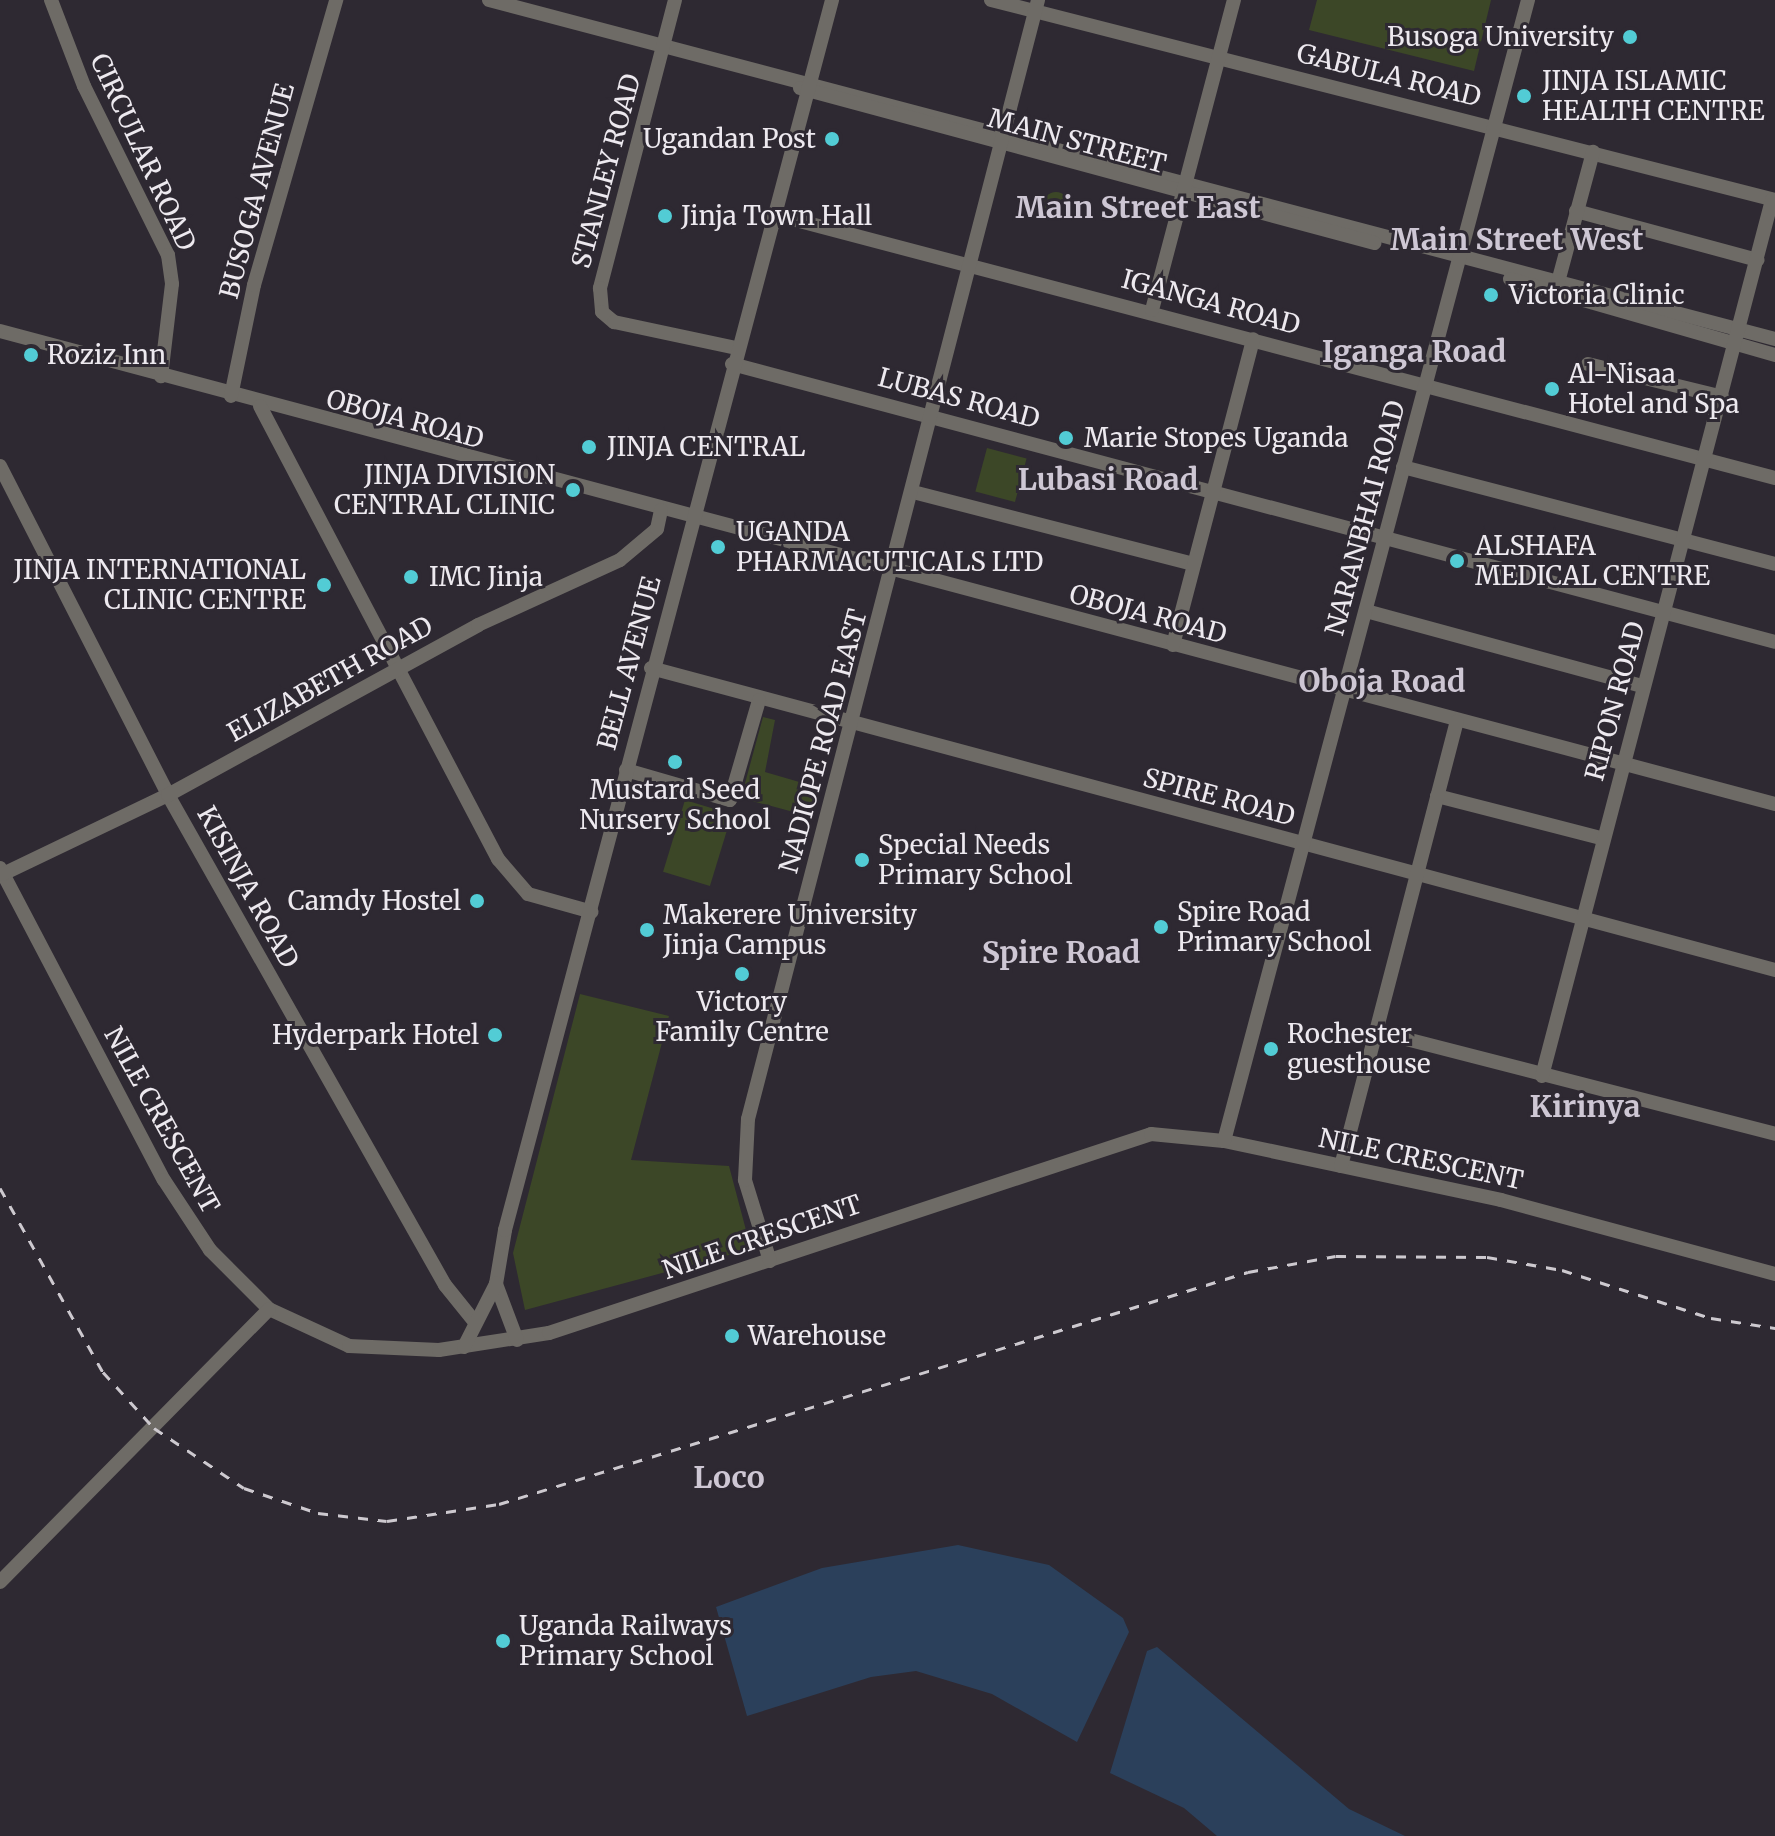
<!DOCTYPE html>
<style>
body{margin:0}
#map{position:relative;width:1775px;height:1836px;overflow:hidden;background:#2e2932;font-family:Merriweather,serif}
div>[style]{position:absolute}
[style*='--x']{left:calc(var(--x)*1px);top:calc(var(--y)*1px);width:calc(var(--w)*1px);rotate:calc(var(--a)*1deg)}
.green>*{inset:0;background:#3c4727;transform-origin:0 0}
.round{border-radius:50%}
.water>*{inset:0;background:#2b405b}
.minor>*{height:14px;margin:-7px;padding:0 7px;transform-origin:7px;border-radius:7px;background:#6e6b66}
.rail>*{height:3px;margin-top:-1.5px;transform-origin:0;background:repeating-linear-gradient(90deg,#cdc9cf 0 10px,transparent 0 20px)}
.dots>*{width:22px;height:22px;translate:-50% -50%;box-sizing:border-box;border:4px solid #2e2932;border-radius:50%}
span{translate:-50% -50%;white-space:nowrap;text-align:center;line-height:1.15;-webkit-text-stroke:6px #2e2932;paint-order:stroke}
.poi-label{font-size:26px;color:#ede9ef}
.right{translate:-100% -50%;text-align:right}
.left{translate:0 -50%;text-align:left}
.street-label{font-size:26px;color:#ede9ef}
.quarter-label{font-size:30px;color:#cec7d4;font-weight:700}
</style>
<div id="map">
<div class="green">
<i style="clip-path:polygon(1317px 0,1491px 0,1474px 71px,1309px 30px)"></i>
<i class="round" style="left:1043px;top:192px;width:26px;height:26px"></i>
<i style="left:987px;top:448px;width:41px;height:45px;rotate:15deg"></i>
<i style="clip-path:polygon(763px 717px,775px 720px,765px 772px,820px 788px,812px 817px,741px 798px)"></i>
<i style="left:685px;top:800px;width:49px;height:75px;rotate:17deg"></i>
<i style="clip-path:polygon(580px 994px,669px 1016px,631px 1160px,729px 1166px,751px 1249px,525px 1310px,513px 1253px)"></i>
</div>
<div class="water">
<i style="clip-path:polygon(958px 1545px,1049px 1565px,1123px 1618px,1129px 1632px,1077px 1742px,992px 1694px,916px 1671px,871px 1677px,747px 1716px,716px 1607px,822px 1568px)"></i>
<i style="clip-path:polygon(1157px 1647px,1349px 1809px,1405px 1836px,1217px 1836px,1184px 1808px,1110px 1773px,1147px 1651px)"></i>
</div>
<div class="minor">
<i style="--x:51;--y:0;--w:92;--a:69"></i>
<i style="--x:84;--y:86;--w:189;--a:63.6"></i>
<i style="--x:168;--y:255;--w:29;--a:82"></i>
<i style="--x:172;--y:284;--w:93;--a:96.8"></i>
<i style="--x:489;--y:0;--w:1330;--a:14.77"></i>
<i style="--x:675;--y:0;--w:298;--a:104.6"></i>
<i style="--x:600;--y:288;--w:24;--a:85"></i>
<i style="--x:602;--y:312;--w:16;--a:40"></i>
<i style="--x:614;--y:322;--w:125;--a:12"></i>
<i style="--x:991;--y:0;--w:809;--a:14.31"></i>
<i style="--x:800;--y:88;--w:595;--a:15.11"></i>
<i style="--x:1576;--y:211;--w:188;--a:15.1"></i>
<i style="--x:773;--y:214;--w:1036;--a:14.76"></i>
<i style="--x:1510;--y:279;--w:276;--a:16"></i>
<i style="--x:1558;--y:282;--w:135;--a:-74.9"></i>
<i style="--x:1152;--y:310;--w:321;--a:-75.2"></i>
<i style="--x:0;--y:331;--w:1837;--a:14.92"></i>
<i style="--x:732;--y:364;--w:1079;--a:14.92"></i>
<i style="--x:1588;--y:364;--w:138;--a:13.8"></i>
<i style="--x:231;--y:396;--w:113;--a:-78.3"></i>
<i style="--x:254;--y:285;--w:297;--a:-73.9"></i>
<i style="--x:260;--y:406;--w:512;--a:62.28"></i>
<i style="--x:498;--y:859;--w:46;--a:49.4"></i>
<i style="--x:528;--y:894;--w:66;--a:15.7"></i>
<i style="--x:0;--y:466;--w:369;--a:62.9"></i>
<i style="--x:168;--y:795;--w:563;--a:60.52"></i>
<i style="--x:445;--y:1285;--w:46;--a:51.1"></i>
<i style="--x:1403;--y:467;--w:384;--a:14.6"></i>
<i style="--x:913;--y:492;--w:290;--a:14.4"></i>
<i style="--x:1366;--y:611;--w:286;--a:15.2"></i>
<i style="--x:1173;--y:645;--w:316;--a:-75.3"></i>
<i style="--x:651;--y:668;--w:1164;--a:15.04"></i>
<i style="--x:626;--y:770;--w:108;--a:16.1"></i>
<i style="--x:730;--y:800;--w:104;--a:-73.8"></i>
<i style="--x:1437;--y:796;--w:172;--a:14.4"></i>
<i style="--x:0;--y:868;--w:352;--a:62.3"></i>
<i style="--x:164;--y:1180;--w:84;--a:56.7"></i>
<i style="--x:210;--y:1250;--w:83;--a:45"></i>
<i style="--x:269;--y:1309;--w:88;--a:24.8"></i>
<i style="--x:349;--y:1346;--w:90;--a:2.5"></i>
<i style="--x:439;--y:1350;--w:111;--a:-8.8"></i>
<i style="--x:549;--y:1333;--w:634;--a:-18.29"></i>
<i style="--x:1151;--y:1134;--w:73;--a:5.5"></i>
<i style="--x:1224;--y:1141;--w:283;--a:12"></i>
<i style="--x:1501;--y:1200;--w:284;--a:15.1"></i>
<i style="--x:3;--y:874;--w:183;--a:-25.6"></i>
<i style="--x:168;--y:795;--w:354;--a:-28.7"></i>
<i style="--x:478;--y:625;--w:156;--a:-24.6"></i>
<i style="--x:620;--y:560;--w:48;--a:-40"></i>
<i style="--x:657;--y:529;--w:19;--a:-78"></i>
<i style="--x:1375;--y:1031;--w:413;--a:14.4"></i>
<i style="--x:1542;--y:1076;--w:906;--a:-75.29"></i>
<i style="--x:1224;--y:1141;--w:1181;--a:-75.08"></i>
<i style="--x:1341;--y:1166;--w:459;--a:-75.4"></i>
<i style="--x:770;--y:1261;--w:85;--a:-107.2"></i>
<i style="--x:745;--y:1180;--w:61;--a:-87.2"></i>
<i style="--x:748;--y:1119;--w:1156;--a:-75.47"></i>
<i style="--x:517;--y:1340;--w:60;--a:-110.6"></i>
<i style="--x:496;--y:1284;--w:55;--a:-80.5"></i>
<i style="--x:505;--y:1230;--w:1273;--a:-75.11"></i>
<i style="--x:464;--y:1347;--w:71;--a:-63.1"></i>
<i style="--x:0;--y:1582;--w:383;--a:-45.4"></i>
</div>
<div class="rail">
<i style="--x:0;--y:1188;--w:211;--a:60.8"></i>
<i style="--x:103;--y:1372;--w:76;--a:47.7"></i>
<i style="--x:154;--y:1428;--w:108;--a:33.7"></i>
<i style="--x:244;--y:1488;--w:78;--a:18.7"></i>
<i style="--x:318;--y:1513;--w:69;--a:6.6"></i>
<i style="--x:387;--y:1521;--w:113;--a:-8.6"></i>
<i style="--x:499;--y:1504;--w:784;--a:-17.21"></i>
<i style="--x:1248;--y:1272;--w:89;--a:-10.3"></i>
<i style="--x:1336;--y:1256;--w:151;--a:0.4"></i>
<i style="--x:1487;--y:1257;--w:76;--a:9.8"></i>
<i style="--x:1562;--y:1270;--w:157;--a:17.9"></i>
<i style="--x:1711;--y:1318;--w:65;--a:8.9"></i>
</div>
<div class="dots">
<i style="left:1630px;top:37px;background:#52ccd5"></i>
<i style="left:1524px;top:96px;background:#52ccd5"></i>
<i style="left:832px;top:139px;background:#52ccd5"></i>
<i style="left:665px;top:216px;background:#52ccd5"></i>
<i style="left:1491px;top:295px;background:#52ccd5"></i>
<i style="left:31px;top:355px;background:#52ccd5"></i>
<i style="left:1552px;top:389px;background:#52ccd5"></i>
<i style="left:1066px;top:438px;background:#52ccd5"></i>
<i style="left:589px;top:447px;background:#52ccd5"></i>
<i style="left:573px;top:490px;background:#52ccd5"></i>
<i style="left:718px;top:547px;background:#52ccd5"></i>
<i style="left:1457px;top:561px;background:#52ccd5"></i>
<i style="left:411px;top:577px;background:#52ccd5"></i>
<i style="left:324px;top:585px;background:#52ccd5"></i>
<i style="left:675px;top:762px;background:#52ccd5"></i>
<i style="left:862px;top:860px;background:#52ccd5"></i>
<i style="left:477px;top:901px;background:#52ccd5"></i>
<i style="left:1161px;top:927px;background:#52ccd5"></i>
<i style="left:647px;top:930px;background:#52ccd5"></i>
<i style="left:742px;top:974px;background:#52ccd5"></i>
<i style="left:495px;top:1035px;background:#52ccd5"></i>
<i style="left:1271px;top:1049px;background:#52ccd5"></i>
<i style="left:732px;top:1336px;background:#52ccd5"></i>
<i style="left:503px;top:1641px;background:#52ccd5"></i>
</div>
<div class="poi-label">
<span class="right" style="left:1614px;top:37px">Busoga University</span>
<span class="left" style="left:1542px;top:96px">JINJA ISLAMIC<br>HEALTH CENTRE</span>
<span class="right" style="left:816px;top:139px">Ugandan Post</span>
<span class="left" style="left:681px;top:216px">Jinja Town Hall</span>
<span class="left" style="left:1509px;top:295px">Victoria Clinic</span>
<span class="left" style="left:47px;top:355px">Roziz Inn</span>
<span class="left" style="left:1568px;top:389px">Al-Nisaa<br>Hotel and Spa</span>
<span class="left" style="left:1084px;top:438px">Marie Stopes Uganda</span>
<span class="left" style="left:607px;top:447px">JINJA CENTRAL</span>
<span class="right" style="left:555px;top:490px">JINJA DIVISION<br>CENTRAL CLINIC</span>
<span class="left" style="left:736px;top:547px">UGANDA<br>PHARMACUTICALS LTD</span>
<span class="left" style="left:1475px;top:561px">ALSHAFA<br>MEDICAL CENTRE</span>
<span class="right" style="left:306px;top:585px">JINJA INTERNATIONAL<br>CLINIC CENTRE</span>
<span class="left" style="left:429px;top:577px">IMC Jinja</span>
<span style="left:675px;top:805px">Mustard Seed<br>Nursery School</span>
<span class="left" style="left:878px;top:860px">Special Needs<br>Primary School</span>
<span class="right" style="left:461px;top:901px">Camdy Hostel</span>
<span class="left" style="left:1177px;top:927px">Spire Road<br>Primary School</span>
<span class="left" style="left:663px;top:930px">Makerere University<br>Jinja Campus</span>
<span style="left:742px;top:1017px">Victory<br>Family Centre</span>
<span class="left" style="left:1287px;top:1049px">Rochester<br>guesthouse</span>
<span class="right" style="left:479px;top:1035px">Hyderpark Hotel</span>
<span class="left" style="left:748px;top:1336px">Warehouse</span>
<span class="left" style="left:519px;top:1641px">Uganda Railways<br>Primary School</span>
</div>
<div class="street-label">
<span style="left:1389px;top:75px;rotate:14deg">GABULA ROAD</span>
<span style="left:1077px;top:141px;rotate:15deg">MAIN STREET</span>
<span style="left:143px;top:152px;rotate:65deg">CIRCULAR ROAD</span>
<span style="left:606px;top:171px;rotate:-75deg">STANLEY ROAD</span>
<span style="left:257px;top:191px;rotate:-75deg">BUSOGA AVENUE</span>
<span style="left:1211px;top:302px;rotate:15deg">IGANGA ROAD</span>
<span style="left:959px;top:398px;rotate:15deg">LUBAS ROAD</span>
<span style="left:405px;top:419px;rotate:15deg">OBOJA ROAD</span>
<span style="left:1365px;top:518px;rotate:-75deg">NARANBHAI ROAD</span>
<span style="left:1148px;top:614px;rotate:15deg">OBOJA ROAD</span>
<span style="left:629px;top:663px;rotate:-75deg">BELL AVENUE</span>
<span style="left:330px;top:679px;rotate:-29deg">ELIZABETH ROAD</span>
<span style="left:1615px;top:701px;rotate:-75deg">RIPON ROAD</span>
<span style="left:823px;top:741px;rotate:-75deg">NADIOPE ROAD EAST</span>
<span style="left:1219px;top:797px;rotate:15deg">SPIRE ROAD</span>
<span style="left:248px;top:887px;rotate:61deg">KISINJA ROAD</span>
<span style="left:162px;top:1120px;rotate:61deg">NILE CRESCENT</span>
<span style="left:1421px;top:1159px;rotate:12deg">NILE CRESCENT</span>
<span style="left:762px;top:1237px;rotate:-19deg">NILE CRESCENT</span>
</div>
<div class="quarter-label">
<span style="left:1138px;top:207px">Main Street East</span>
<span style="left:1517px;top:239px">Main Street West</span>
<span style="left:1414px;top:351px">Iganga Road</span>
<span style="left:1108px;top:479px">Lubasi Road</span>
<span style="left:1382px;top:681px">Oboja Road</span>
<span style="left:1061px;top:952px">Spire Road</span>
<span style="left:1585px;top:1106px">Kirinya</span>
<span style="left:729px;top:1477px">Loco</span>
</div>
</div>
